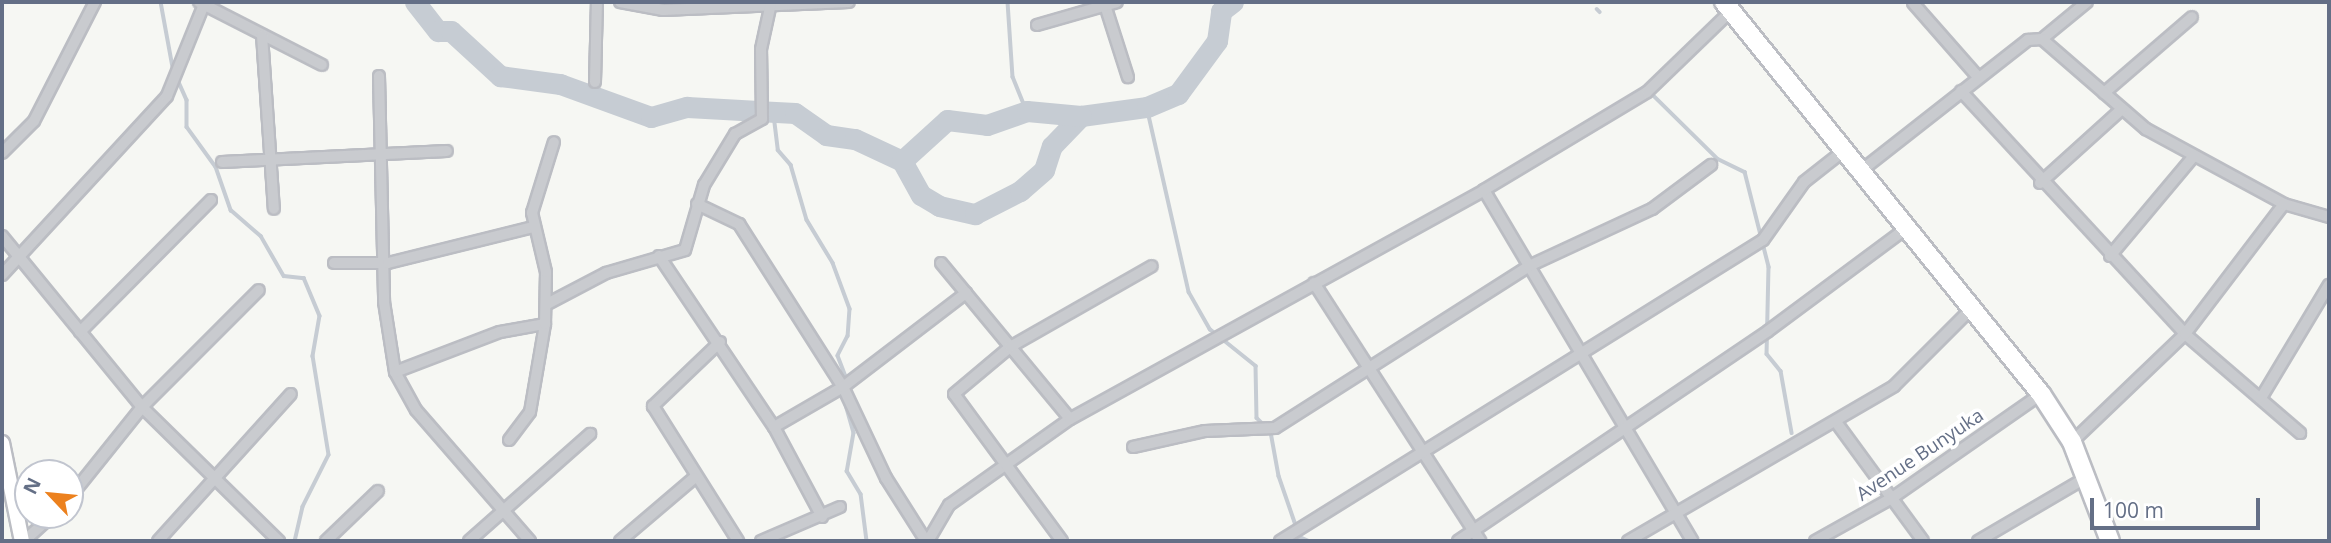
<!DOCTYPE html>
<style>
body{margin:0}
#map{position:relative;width:2331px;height:543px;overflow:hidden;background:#f6f7f3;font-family:"Open Sans",sans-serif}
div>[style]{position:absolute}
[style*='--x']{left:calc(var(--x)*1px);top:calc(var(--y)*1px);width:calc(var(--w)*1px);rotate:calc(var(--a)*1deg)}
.stream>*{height:3.5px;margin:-1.75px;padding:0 1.75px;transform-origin:1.75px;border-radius:1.75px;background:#c6ccd3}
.river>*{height:21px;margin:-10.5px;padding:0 10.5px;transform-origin:10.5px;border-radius:10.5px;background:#c6ccd3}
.roads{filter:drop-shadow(2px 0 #bbbdc3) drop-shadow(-2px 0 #bbbdc3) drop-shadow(0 2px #bbbdc3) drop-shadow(0 -2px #bbbdc3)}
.street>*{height:10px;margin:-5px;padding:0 5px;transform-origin:5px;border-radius:5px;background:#c9cbcf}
.secondary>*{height:14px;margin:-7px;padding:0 7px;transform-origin:7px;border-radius:7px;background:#fff}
.highway>*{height:18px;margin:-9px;padding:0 9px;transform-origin:9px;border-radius:9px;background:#fff}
span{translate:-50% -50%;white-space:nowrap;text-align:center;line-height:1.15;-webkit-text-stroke:7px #fff;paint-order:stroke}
.street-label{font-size:19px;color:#646f86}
.frame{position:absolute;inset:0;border:4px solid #646f86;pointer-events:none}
.north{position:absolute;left:14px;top:459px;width:70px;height:70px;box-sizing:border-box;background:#fff;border:2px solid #c1c5cf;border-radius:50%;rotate:296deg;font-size:19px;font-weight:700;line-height:28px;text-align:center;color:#646f86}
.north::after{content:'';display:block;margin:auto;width:24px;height:32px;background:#ec811e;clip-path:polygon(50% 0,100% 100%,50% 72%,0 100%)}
.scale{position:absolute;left:2090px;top:498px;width:170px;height:32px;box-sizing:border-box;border:4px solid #646f86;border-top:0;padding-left:9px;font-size:21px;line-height:24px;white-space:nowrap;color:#646f86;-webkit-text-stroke:5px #fff;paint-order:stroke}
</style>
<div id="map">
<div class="stream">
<i style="--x:161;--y:2;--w:72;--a:79.6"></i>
<i style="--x:1008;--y:2;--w:75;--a:86.2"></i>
<i style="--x:1013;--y:77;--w:37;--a:68"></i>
<i style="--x:1597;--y:9;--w:4;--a:45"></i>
<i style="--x:178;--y:80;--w:22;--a:66"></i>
<i style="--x:187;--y:100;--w:27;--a:90"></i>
<i style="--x:187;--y:127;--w:49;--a:54.1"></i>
<i style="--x:216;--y:167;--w:46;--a:70.8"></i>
<i style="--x:231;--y:210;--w:40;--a:41"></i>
<i style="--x:261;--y:236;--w:46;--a:60.1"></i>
<i style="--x:284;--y:276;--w:20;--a:6"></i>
<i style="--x:304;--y:278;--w:41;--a:67.2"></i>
<i style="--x:320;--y:316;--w:41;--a:99.9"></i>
<i style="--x:313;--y:356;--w:100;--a:80.8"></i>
<i style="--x:329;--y:455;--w:58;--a:116.6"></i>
<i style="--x:303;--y:507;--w:35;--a:103"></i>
<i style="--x:1653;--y:95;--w:91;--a:44.6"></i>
<i style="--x:1718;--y:159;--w:30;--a:26"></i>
<i style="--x:1745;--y:172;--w:98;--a:75.8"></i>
<i style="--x:1769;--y:267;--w:87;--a:91.3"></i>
<i style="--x:1767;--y:354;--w:22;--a:51"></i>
<i style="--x:1781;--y:371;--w:63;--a:79.9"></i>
<i style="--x:1147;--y:107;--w:190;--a:77.2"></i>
<i style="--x:1189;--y:292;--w:43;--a:60.4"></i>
<i style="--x:1210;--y:329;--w:59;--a:38.8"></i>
<i style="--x:1256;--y:366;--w:52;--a:88.9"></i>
<i style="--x:1257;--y:418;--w:20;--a:45"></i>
<i style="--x:1271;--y:432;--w:45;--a:79.7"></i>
<i style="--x:1279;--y:476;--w:65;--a:71"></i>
<i style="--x:1300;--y:537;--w:10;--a:24"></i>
<i style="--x:774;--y:115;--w:35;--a:83"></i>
<i style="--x:778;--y:150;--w:20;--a:49"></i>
<i style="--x:791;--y:165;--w:57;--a:73.8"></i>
<i style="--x:807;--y:220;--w:50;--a:58.8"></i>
<i style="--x:833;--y:263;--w:49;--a:69.7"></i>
<i style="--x:850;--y:309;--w:27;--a:94"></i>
<i style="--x:848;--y:336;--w:22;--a:117"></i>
<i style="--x:838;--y:356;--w:26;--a:69"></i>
<i style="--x:844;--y:398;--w:36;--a:74"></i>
<i style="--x:854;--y:433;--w:39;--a:100"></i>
<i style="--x:847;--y:471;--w:27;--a:59"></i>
<i style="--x:861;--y:494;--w:47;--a:82.7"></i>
</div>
<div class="river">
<i style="--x:415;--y:2;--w:37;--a:52"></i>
<i style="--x:438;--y:31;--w:13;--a:0"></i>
<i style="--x:451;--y:31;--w:67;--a:42.6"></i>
<i style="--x:500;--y:76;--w:61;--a:7.6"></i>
<i style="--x:560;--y:84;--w:97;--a:19.9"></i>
<i style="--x:651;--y:117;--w:37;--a:-16"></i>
<i style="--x:687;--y:107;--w:108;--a:3.2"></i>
<i style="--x:795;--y:113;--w:38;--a:35"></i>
<i style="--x:826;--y:135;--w:29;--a:8"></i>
<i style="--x:855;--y:139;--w:52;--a:25.1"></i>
<i style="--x:902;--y:161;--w:39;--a:61"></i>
<i style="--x:921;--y:195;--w:21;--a:31"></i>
<i style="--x:939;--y:206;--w:37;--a:13"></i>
<i style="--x:975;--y:214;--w:51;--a:-27.1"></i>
<i style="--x:1020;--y:191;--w:32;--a:-41"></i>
<i style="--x:1044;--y:170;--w:25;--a:-72"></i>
<i style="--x:1052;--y:146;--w:42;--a:-46"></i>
<i style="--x:1081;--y:116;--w:67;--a:-7.8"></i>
<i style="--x:1147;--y:107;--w:34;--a:-23"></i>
<i style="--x:1178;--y:94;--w:66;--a:-53.7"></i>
<i style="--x:1217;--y:41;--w:30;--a:-82"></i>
<i style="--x:1221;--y:11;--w:15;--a:-37"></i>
<i style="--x:902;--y:161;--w:61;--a:-42.3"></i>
<i style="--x:947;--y:120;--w:40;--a:7.1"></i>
<i style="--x:987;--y:125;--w:42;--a:-19.3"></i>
<i style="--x:1027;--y:111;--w:54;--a:5.3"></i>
</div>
<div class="roads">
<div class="street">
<i style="--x:199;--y:2;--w:138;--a:27.1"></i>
<i style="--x:620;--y:2;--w:44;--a:10.5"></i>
<i style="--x:663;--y:10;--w:186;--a:-2.5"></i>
<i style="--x:1104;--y:2;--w:79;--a:72.3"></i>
<i style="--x:1913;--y:3;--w:98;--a:48.7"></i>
<i style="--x:1037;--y:25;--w:83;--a:-16"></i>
<i style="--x:262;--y:35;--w:174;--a:86.1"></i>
<i style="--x:2042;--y:39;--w:58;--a:-39.4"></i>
<i style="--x:379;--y:76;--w:226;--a:88.7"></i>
<i style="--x:384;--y:302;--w:71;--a:81.1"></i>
<i style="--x:395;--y:372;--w:43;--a:61.1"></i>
<i style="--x:416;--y:410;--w:174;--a:49"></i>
<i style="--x:595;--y:82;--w:80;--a:-88.6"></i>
<i style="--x:1961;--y:91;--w:330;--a:47.3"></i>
<i style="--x:2185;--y:334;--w:152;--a:40.7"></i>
<i style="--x:2104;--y:93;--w:116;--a:-40.8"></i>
<i style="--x:2;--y:153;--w:45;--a:-45"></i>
<i style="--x:34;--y:121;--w:134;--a:-62.9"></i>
<i style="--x:222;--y:162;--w:225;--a:-2.8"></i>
<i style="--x:1862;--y:170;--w:211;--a:-38.1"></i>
<i style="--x:2028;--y:40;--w:14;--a:-4"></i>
<i style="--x:2042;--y:39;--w:138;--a:40.9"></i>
<i style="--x:2146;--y:129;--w:157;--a:28.5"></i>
<i style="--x:2040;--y:183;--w:110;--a:-42.1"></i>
<i style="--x:1484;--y:190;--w:408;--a:59.3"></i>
<i style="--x:697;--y:204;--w:47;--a:25.5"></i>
<i style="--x:739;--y:224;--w:193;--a:57.5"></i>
<i style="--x:843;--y:387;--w:101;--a:64.7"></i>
<i style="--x:886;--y:478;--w:75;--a:57.6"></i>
<i style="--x:2;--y:236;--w:221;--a:50.7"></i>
<i style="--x:142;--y:407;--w:192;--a:44.4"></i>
<i style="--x:659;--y:256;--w:206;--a:56.1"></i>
<i style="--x:774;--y:427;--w:102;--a:61.9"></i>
<i style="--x:2110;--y:256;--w:131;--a:-50"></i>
<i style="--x:334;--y:263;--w:54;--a:0"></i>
<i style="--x:388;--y:263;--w:150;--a:-13.9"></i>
<i style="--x:941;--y:263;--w:202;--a:50.4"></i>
<i style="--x:2;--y:275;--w:243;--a:-47.3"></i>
<i style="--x:167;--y:96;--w:101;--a:-68"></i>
<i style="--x:1314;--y:283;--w:307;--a:57.2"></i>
<i style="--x:547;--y:304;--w:67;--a:-27.7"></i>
<i style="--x:606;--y:273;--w:82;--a:-16.2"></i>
<i style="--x:685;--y:250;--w:68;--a:-73.7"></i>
<i style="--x:704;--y:185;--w:60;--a:-58.7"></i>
<i style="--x:735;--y:134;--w:31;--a:-29"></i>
<i style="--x:762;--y:119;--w:70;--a:-90.8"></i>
<i style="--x:761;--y:49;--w:47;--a:-77.7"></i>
<i style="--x:80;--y:332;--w:186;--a:-45.2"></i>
<i style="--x:720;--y:342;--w:93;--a:136.3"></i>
<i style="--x:653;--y:406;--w:160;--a:57.8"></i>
<i style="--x:395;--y:372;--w:112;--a:-20.9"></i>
<i style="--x:500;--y:332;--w:46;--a:-10.1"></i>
<i style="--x:2261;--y:398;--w:132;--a:-59"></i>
<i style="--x:1836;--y:422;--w:147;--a:53.8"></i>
<i style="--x:774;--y:427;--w:80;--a:-30.1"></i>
<i style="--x:843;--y:387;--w:155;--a:-37.4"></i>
<i style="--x:509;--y:440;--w:35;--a:-53"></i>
<i style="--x:530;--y:412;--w:89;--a:-80.3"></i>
<i style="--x:545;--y:324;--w:52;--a:-88.9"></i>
<i style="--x:546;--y:272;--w:61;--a:-103.3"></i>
<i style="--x:532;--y:213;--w:74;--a:-72.8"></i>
<i style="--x:2072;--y:442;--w:156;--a:-43.7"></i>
<i style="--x:2185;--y:334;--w:163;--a:-52.7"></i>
<i style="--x:2284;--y:204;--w:47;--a:16.1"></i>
<i style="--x:1133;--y:447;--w:74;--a:-12.5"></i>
<i style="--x:1205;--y:431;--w:70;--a:-2.5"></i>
<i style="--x:1275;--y:428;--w:301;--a:-32.5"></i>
<i style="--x:1529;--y:266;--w:136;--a:-24.9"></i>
<i style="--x:1652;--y:209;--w:74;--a:-36.7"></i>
<i style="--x:70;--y:497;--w:115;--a:-51.3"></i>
<i style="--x:142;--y:407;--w:165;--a:-45"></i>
<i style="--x:24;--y:541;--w:39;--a:-42"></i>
<i style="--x:158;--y:541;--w:198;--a:-47.9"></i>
<i style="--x:326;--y:541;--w:72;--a:-43.9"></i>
<i style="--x:469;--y:541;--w:162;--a:-41.5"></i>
<i style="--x:620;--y:541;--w:97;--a:-40.4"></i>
<i style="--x:761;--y:541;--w:86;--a:-23.3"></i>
<i style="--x:928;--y:541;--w:42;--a:-59.7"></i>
<i style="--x:949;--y:505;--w:148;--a:-35.4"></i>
<i style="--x:1070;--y:419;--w:473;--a:-28.9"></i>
<i style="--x:1484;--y:190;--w:190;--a:-31"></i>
<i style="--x:1647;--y:92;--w:117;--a:-44"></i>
<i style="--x:1062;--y:541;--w:182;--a:-126.3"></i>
<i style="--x:954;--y:394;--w:73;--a:-40"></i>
<i style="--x:1010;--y:347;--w:163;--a:-29.7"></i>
<i style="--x:1280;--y:541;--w:569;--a:-31.93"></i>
<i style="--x:1763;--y:240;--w:71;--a:-54.7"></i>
<i style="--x:1804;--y:182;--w:53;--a:-38.2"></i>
<i style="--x:1458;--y:541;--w:374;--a:-34.1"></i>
<i style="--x:1768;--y:331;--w:174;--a:-36.6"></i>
<i style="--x:1628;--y:541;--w:308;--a:-30.2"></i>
<i style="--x:1894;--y:386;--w:110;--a:-45"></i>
<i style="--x:1815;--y:541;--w:88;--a:-29.2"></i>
<i style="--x:1892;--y:498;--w:182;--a:-34.9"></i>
<i style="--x:1978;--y:541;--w:126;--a:-30.4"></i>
</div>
<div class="secondary">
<i style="--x:2;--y:443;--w:100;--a:78.5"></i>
</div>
<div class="highway">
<i style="--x:1724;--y:2;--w:504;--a:51.04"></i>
<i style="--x:2041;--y:394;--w:57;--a:57.1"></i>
<i style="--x:2072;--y:442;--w:106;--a:69"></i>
</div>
</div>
<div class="street-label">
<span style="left:1920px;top:455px;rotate:-34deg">Avenue Bunyuka</span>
</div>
<div class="frame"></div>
<div class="north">N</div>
<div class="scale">100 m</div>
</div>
